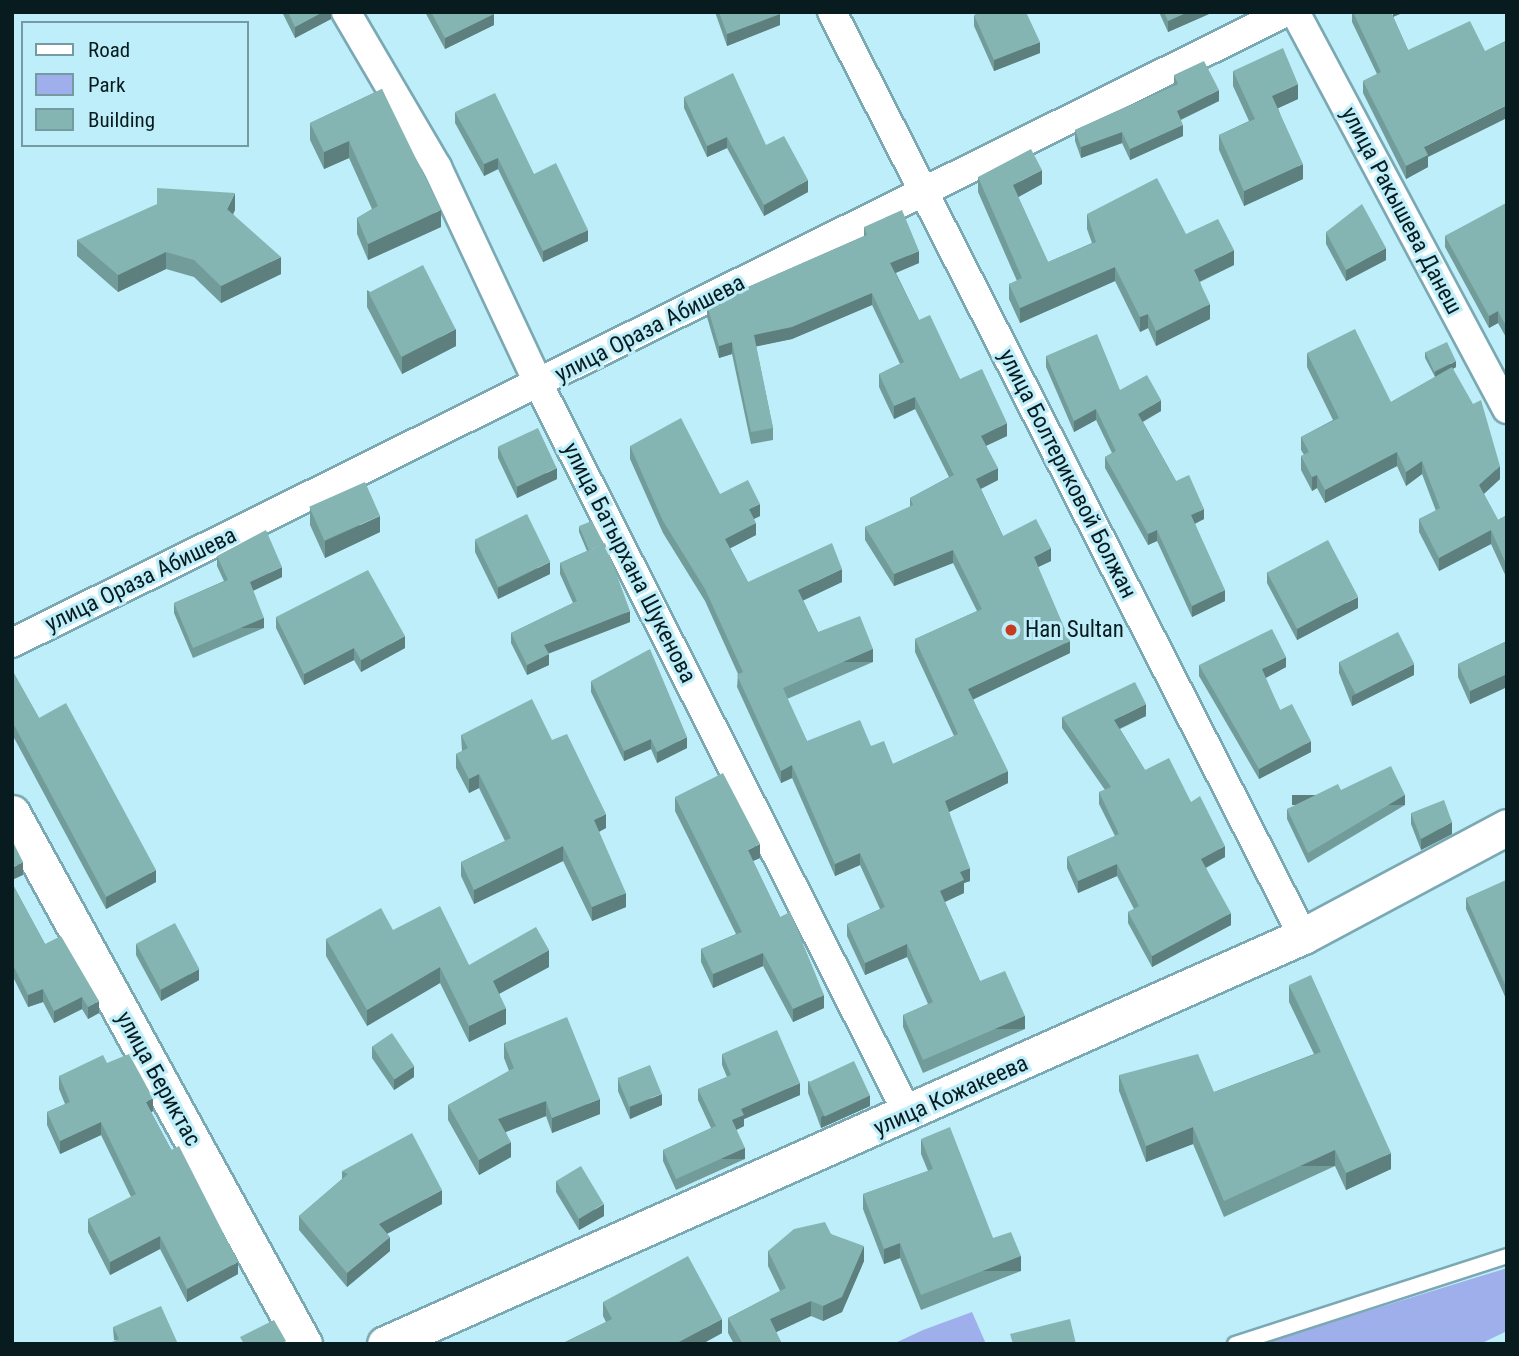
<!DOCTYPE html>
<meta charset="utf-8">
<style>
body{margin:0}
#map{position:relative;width:1519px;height:1356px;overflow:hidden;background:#beeef9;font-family:"Roboto Condensed",sans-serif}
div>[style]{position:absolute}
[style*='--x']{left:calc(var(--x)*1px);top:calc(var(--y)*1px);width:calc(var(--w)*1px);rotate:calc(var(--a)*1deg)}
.green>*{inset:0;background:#9fafec}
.roads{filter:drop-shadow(2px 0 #7aa8b3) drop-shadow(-2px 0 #7aa8b3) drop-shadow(0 2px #7aa8b3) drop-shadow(0 -2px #7aa8b3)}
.service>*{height:14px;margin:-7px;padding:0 7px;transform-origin:7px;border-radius:7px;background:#fff}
.minor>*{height:28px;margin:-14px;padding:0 14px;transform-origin:14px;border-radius:14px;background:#fff}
.tertiary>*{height:35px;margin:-17.5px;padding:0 17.5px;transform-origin:17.5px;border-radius:17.5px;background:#fff}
.wall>*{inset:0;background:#729c9a}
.shaded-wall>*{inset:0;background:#5d7f7d;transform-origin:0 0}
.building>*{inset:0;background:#85b5b3;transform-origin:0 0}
.dots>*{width:19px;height:19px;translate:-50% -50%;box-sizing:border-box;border:4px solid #beeef9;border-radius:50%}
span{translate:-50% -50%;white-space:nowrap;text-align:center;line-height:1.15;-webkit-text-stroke:6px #beeef9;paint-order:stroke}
.street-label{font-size:23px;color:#081b1f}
.poi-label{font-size:23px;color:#081b1f}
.left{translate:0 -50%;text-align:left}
.frame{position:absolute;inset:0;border:14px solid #081b1f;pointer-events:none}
.legend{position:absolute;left:21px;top:21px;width:228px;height:126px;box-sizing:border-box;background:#beeef9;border:2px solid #759aa2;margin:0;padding:9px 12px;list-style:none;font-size:21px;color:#081b1f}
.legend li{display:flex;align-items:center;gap:14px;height:35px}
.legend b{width:35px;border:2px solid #759aa2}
</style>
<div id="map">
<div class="green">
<i style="clip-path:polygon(1507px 1268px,1507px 1331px,1480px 1344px,1260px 1344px)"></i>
<i style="clip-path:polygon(972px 1312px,986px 1344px,893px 1344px,923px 1330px)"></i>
</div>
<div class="roads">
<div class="service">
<i style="--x:1235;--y:1344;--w:286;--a:-17.9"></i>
</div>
<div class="minor">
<i style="--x:346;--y:12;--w:180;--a:59.6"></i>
<i style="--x:437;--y:167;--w:241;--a:64.9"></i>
<i style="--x:539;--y:385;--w:819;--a:63.15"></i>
<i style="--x:832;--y:12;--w:1037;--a:62.99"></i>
<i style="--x:1295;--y:12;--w:450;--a:61.9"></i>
<i style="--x:12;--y:643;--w:1422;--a:-26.35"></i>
</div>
<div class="tertiary">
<i style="--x:12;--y:813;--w:606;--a:61.19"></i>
<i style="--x:385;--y:1344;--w:1005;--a:-23.96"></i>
<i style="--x:1303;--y:936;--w:231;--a:-28.1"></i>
</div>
</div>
<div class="wall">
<i style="clip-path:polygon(282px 12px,331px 12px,331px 19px,295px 38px)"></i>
<i style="clip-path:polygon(425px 12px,493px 12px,494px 25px,445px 49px)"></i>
<i style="clip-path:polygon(715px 12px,780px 12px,780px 25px,727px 46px)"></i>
<i style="clip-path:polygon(1159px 12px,1209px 12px,1209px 14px,1168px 32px)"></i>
<i style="clip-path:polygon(1352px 12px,1391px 12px,1408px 50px,1428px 157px,1428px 167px,1406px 179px,1363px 93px,1363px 81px,1377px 74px,1352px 22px)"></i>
<i style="clip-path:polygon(974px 15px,1040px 53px,994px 71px,974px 26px)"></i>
<i style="clip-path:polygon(1233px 71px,1298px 99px,1278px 108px,1303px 179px,1244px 206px,1219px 150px,1219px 135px,1249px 121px,1233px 86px)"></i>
<i style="clip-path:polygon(1174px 75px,1219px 101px,1181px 120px,1183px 136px,1130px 160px,1122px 143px,1081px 158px,1075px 141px,1075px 130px,1174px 85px)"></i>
<i style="clip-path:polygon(382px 89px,441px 227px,368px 260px,357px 234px,357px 218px,372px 209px,349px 158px,324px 169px,310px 140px,310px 123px)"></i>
<i style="clip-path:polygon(684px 97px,766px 145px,808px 192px,764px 216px,727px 148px,707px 157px,684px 108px)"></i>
<i style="clip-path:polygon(455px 112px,534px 174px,588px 241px,543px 262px,498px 169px,484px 176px,455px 123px)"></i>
<i style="clip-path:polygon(978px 177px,1042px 184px,1018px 197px,1048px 262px,1092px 243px,1087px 229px,1087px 214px,1186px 234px,1234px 265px,1200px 282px,1210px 319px,1156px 346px,1148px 328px,1140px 332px,1115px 281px,1020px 323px,1009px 299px,1009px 284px,1017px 281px,978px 192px)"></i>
<i style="clip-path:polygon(1507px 204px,1507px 339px,1498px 323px,1489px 328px,1445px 247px,1445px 236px)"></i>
<i style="clip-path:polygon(235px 210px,233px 214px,281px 274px,221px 303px,194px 277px,166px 269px,118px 292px,77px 256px,77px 240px)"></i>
<i style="clip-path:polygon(864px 227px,919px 263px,896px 273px,919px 320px,960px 379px,1007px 436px,986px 446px,998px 480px,981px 489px,1003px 536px,1051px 561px,1038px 567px,1070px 653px,973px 699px,1008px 783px,949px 812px,970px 881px,964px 883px,964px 893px,945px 902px,980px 981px,1025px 1029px,923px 1073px,903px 1027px,903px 1015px,928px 1004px,907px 957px,865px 975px,847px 936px,847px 924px,880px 909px,860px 865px,835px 876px,792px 778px,781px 783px,737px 687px,738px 674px,705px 601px,663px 533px,630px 459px,630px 446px,720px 494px,760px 516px,754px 519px,756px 535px,730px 548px,748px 582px,842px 582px,803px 600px,818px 632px,873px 662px,787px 699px,807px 741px,871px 746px,893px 764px,954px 736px,915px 652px,915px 639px,977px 611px,953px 563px,894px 586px,865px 540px,865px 527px,910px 507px,910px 498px,949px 477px,915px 409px,894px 419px,879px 387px,879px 374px,900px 364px,872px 305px,792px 339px,756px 346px,773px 428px,773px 440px,751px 444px,732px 354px,719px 358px,707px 317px,707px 305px,864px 236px)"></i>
<i style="clip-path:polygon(1326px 232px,1386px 260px,1346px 281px,1326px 244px)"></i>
<i style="clip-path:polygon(367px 290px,456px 346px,402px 374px,367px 307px)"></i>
<i style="clip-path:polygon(1425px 352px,1456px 367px,1453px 369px,1500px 479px,1484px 494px,1498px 520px,1507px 515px,1507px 579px,1491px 544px,1439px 571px,1419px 532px,1419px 519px,1436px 511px,1422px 474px,1406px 486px,1397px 466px,1325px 503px,1317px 488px,1312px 491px,1301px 470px,1301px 456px,1304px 455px,1301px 450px,1301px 437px,1333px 420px,1307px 367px,1307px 353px,1391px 402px,1435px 377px,1425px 358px)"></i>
<i style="clip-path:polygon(1046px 356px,1161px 411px,1143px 422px,1176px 481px,1204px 519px,1195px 524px,1225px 601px,1192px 617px,1157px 541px,1148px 545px,1105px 468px,1105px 457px,1112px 453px,1096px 420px,1074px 432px,1046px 367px)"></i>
<i style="clip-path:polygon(498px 447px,557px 479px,517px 498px,498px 458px)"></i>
<i style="clip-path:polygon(310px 508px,380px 532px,325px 558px,310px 525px)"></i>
<i style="clip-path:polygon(579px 526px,630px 622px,548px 654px,549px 665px,527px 675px,511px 643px,511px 633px,573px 603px,560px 574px,560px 563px,587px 551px,579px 532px)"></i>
<i style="clip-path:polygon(475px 540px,550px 574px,498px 599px,475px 552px)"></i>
<i style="clip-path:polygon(217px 556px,282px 577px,253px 591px,264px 628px,193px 658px,174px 613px,174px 603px,224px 581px,217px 566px)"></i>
<i style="clip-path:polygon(1267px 572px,1358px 608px,1297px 640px,1267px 583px)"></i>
<i style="clip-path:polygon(276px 617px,405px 648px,361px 672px,354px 660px,304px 685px,276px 628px)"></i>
<i style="clip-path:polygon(1507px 641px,1507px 687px,1470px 704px,1458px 677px,1458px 664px)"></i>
<i style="clip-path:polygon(1339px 662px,1414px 675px,1352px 706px,1339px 673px)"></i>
<i style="clip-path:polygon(1199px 665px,1286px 667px,1265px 678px,1280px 710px,1311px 752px,1259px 779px,1199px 676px)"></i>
<i style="clip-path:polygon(12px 670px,39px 718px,156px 882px,106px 909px,13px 736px)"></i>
<i style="clip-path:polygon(591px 681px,687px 748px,657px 763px,651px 749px,624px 761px,591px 692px)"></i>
<i style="clip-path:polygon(1146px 716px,1120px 729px,1145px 770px,1191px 802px,1225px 857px,1206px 868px,1231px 925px,1152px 967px,1128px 923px,1128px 912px,1134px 909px,1117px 876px,1078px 893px,1067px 868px,1067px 857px,1115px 836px,1099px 804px,1099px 792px,1105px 790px,1062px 728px,1062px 717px)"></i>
<i style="clip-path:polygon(461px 735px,552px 740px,606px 828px,599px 832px,626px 907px,592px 921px,563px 861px,474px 904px,461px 876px,461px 862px,505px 841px,479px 788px,469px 793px,456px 768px,456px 754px,462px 751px)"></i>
<i style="clip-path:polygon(1341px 790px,1405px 805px,1308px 863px,1287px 819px,1287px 809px)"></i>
<i style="clip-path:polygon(675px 797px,760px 858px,753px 861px,824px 1008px,793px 1022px,763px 966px,713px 988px,701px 962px,701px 949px,736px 934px,675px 811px)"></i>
<i style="clip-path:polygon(1411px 813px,1452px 834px,1421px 850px,1411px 824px)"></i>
<i style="clip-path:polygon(1507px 881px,1507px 1001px,1466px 909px,1466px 898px)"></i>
<i style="clip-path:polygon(12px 883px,45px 944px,99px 1013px,88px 1019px,82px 1009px,54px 1023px,43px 1002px,28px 1007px,12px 975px)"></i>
<i style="clip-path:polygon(393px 930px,469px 965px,549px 967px,499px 994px,506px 1024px,469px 1042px,440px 983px,367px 1026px,326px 956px,326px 939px)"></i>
<i style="clip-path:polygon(136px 944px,199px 980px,161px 1001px,136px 955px)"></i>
<i style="clip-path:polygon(1289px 985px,1391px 1169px,1346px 1190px,1335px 1166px,1224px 1217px,1193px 1144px,1146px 1162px,1119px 1091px,1119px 1075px,1214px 1092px,1314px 1054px,1289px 1002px)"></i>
<i style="clip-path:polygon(504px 1043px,600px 1114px,552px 1133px,546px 1116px,506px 1132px,511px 1157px,479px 1175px,448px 1120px,448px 1105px,509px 1071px,504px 1058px)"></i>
<i style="clip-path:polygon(372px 1046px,414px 1077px,394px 1090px,372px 1058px)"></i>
<i style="clip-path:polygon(722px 1054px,800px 1095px,744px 1119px,744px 1126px,736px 1130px,745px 1159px,676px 1190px,663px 1161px,663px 1150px,711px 1128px,698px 1100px,698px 1089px,727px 1077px,722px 1065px)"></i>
<i style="clip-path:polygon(107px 1063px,153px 1111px,151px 1112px,238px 1274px,187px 1302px,160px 1249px,110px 1275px,88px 1232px,88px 1219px,131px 1197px,101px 1135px,60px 1154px,47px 1125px,47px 1112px,65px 1104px,59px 1089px,59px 1076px)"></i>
<i style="clip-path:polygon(618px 1079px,662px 1105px,630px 1119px,618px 1091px)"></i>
<i style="clip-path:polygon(808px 1081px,870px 1106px,821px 1128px,808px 1093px)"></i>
<i style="clip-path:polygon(921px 1139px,993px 1238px,1021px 1271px,921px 1310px,900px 1258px,884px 1264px,863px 1209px,863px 1194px,928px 1171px,921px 1154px)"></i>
<i style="clip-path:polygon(342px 1171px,442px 1204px,387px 1234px,390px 1251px,347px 1287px,299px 1230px,299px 1216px,342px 1179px)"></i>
<i style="clip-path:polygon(556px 1181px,604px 1216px,579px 1230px,556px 1192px)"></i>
<i style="clip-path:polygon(831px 1234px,864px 1261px,842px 1312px,823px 1321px,811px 1316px,776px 1332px,782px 1344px,734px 1344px,728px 1333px,728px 1318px,780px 1291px,768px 1266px,768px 1251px)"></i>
<i style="clip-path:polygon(603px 1302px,722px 1333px,702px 1344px,561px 1344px,606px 1322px,603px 1316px)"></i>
<i style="clip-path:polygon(113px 1327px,178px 1344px,114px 1340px)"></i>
</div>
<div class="shaded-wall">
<i style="clip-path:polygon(323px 12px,331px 12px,331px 19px,295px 38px,295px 27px)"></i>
<i style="clip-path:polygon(1188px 12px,1209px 12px,1209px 14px,1168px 32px,1168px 21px)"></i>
<i style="clip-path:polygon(1393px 12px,1405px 12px,1393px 17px)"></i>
<i style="clip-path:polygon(494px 14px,494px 25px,445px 49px,445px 38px)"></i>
<i style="clip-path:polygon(780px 14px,780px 25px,727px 46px,727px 34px)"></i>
<i style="clip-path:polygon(1040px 42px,1040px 53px,994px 71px,994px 60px)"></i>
<i style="clip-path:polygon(1298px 84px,1298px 99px,1272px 111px,1272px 96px)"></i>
<i style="clip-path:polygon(1219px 90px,1219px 101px,1177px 121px,1177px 111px)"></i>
<i style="clip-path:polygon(1507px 105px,1507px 118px,1428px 157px,1428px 167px,1406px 179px,1406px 166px,1424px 147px)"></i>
<i style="clip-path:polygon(1183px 125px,1183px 136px,1130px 160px,1130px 149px)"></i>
<i style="clip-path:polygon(1122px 132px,1122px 143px,1081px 158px,1081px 147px)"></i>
<i style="clip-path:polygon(727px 137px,727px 148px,707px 157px,707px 146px)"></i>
<i style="clip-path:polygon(349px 141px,349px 158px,324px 169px,324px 152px)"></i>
<i style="clip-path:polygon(498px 158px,498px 169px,484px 176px,484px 164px)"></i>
<i style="clip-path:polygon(1303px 164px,1303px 179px,1244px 206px,1244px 191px)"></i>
<i style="clip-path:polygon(1042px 170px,1042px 184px,1013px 200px,1013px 185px)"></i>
<i style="clip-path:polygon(808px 180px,808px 192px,764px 216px,764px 205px)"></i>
<i style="clip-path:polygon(235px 193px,235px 210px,227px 226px,227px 209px)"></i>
<i style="clip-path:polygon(441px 210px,441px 227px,368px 260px,368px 244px)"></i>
<i style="clip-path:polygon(588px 230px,588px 241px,543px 262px,543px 251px)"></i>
<i style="clip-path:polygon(1386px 248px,1386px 260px,1346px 281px,1346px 270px)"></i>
<i style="clip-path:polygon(1234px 250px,1234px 265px,1194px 284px,1194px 270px)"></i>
<i style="clip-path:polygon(919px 251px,919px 263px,890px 275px,890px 263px)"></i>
<i style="clip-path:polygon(166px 252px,166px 269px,118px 292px,118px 275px)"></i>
<i style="clip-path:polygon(281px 257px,281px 274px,221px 303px,221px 286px)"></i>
<i style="clip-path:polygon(1115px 267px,1115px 281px,1020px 323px,1020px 308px)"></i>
<i style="clip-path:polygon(872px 293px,872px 305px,792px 339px,754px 347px,754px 335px)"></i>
<i style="clip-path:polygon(1210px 304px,1210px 319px,1156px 346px,1156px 331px)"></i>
<i style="clip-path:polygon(1498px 311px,1498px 323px,1489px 328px,1489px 316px)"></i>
<i style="clip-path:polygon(1148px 314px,1148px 328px,1140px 332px,1140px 317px)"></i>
<i style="clip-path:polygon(456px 329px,456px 346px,402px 374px,402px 357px)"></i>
<i style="clip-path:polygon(732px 342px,732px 354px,719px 358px,719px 346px)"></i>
<i style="clip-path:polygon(1456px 361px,1456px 367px,1435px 378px,1435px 372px)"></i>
<i style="clip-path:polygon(915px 397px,915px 409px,894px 419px,894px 406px)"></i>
<i style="clip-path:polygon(1161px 400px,1161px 411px,1138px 424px,1138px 414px)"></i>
<i style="clip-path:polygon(1096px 409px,1096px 420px,1074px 432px,1074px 421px)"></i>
<i style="clip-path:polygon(1007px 423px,1007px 436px,981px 448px,981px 436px)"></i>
<i style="clip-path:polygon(1397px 452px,1397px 466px,1325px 503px,1325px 490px)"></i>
<i style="clip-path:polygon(1422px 461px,1422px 474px,1406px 486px,1406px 472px)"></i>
<i style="clip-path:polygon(1500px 466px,1500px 479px,1479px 498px,1479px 485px)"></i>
<i style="clip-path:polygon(557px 468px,557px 479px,517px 498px,517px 487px)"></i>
<i style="clip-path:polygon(998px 468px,998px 480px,976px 491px,976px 479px)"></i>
<i style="clip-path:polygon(1317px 475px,1317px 488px,1312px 491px,1312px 477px)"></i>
<i style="clip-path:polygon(760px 504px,760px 516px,749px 521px,749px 509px)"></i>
<i style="clip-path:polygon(1204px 509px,1204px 519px,1191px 525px,1191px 515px)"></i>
<i style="clip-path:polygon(380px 516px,380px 532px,325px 558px,325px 541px)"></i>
<i style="clip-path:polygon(756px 523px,756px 535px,725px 551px,725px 539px)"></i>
<i style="clip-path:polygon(1157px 530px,1157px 541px,1148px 545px,1148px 534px)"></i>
<i style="clip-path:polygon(1491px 530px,1491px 544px,1439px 571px,1439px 558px)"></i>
<i style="clip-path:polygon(1051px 548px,1051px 561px,1034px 569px,1034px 557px)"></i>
<i style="clip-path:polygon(953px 550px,953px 563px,894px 586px,894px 574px)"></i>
<i style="clip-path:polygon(550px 562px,550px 574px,498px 599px,498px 588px)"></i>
<i style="clip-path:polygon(282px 567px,282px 577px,250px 592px,250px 582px)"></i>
<i style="clip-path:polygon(842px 569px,842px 582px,798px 603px,798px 590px)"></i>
<i style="clip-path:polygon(1225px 590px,1225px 601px,1192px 617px,1192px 606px)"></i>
<i style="clip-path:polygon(1358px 597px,1358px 608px,1297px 640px,1297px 628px)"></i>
<i style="clip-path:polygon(630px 611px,630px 622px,544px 655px,544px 645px)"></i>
<i style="left:264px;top:618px;width:10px;height:77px;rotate:90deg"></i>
<i style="clip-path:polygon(405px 636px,405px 648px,361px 672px,361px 660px)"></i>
<i style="clip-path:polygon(1070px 641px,1070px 653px,968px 702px,968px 689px)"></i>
<i style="clip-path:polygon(354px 648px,354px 660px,304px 685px,304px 674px)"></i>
<i style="left:873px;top:649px;width:13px;height:98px;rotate:90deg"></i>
<i style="clip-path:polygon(549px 654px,549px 665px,527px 675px,527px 665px)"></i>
<i style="clip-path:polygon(1286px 657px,1286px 667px,1262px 680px,1262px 669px)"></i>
<i style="clip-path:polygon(1414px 664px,1414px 675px,1352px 706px,1352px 696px)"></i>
<i style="clip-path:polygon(1507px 674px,1507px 687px,1470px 704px,1470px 691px)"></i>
<i style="clip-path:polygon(1146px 704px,1146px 716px,1114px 731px,1114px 720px)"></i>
<i style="clip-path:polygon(687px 737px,687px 748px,657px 763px,657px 752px)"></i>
<i style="clip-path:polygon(651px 739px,651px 749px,624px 761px,624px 751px)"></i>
<i style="clip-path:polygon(1311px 741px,1311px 752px,1259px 779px,1259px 769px)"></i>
<i style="clip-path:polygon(792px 765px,792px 778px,781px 783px,781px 771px)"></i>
<i style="clip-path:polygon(1008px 771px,1008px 783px,945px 814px,945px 801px)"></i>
<i style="clip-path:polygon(479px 774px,479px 788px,469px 793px,469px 779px)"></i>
<i style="left:1405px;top:795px;width:10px;height:113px;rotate:90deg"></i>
<i style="clip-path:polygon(606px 814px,606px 828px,594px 834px,594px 820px)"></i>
<i style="clip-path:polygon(1452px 822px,1452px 834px,1421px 850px,1421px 839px)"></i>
<i style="clip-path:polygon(760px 844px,760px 858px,748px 863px,748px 850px)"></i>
<i style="clip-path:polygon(563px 846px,563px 861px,474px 904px,474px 890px)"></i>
<i style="clip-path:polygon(1225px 846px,1225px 857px,1201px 870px,1201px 859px)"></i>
<i style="clip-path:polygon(860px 853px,860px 865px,835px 876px,835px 864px)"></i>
<i style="clip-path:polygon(23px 862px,23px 875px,12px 880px,12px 868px)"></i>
<i style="clip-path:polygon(1117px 864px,1117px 876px,1078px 893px,1078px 881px)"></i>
<i style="clip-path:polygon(970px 868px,970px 881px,964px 883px,964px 893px,940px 904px,940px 891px,960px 872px)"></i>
<i style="clip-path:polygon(156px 870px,156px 882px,106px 909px,106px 897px)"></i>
<i style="clip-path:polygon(626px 893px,626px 907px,592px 921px,592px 907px)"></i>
<i style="clip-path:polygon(1231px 913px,1231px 925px,1152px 967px,1152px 956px)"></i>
<i style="clip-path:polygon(907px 944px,907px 957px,865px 975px,865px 963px)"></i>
<i style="clip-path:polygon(549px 950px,549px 967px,493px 997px,493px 981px)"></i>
<i style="clip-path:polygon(763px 953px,763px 966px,713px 988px,713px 974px)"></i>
<i style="clip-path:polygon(440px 967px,440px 983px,367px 1026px,367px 1010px)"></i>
<i style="clip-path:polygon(199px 969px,199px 980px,161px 1001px,161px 990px)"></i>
<i style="clip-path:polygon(43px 989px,43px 1002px,28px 1007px,28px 995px)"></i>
<i style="clip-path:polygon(824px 995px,824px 1008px,793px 1022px,793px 1009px)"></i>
<i style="clip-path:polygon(82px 997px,82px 1009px,54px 1023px,54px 1011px)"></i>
<i style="clip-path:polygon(99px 1001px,99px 1013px,88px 1019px,88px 1007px)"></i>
<i style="clip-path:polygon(506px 1008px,506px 1024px,469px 1042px,469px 1026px)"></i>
<i style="left:1025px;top:1016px;width:13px;height:111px;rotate:90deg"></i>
<i style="clip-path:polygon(414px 1066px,414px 1077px,394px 1090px,394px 1079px)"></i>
<i style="clip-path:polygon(800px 1083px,800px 1095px,744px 1119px,744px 1126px,732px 1132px,732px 1120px,741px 1109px)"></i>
<i style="clip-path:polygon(662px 1094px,662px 1105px,630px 1119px,630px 1107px)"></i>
<i style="clip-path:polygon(870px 1095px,870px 1106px,821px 1128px,821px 1117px)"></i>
<i style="clip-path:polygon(153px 1098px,153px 1111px,146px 1115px,146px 1102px)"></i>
<i style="clip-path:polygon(600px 1099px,600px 1114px,552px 1133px,552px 1118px)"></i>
<i style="clip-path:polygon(546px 1101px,546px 1116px,498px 1135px,498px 1119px)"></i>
<i style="clip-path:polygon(101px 1122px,101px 1135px,60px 1154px,60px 1141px)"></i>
<i style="clip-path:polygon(1193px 1127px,1193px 1144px,1146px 1162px,1146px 1146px)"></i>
<i style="clip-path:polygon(511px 1142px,511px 1157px,479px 1175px,479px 1160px)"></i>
<i style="left:745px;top:1148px;width:11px;height:76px;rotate:90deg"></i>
<i style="left:1335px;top:1150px;width:16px;height:122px;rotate:90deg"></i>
<i style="clip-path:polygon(1391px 1153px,1391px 1169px,1346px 1190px,1346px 1173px)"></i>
<i style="clip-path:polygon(442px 1190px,442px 1204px,379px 1238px,379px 1224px)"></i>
<i style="clip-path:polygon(604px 1204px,604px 1216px,579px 1230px,579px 1219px)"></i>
<i style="clip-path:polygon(160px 1236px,160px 1249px,110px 1275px,110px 1262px)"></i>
<i style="clip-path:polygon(390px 1237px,390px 1251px,347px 1287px,347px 1273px)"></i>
<i style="clip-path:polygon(900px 1243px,900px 1258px,884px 1264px,884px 1249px)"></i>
<i style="clip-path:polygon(864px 1246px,864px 1261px,842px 1312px,823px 1321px,823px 1306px)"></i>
<i style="left:1021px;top:1256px;width:15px;height:107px;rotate:90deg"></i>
<i style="clip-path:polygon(238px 1262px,238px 1274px,187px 1302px,187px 1289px)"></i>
<i style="clip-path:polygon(811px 1301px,811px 1316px,770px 1335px,770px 1319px)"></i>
<i style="clip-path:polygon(722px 1319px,722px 1333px,702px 1344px,675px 1344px)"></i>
</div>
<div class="building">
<i style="clip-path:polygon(288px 12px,323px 12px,295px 27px)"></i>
<i style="clip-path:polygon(431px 12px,493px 12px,494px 14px,445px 38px)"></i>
<i style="clip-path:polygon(719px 12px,780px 12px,780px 14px,727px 34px)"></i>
<i style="clip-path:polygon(980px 12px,1026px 12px,1040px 42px,994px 60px,974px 15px)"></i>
<i style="clip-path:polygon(1164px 12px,1188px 12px,1168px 21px)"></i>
<i style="clip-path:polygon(1353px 12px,1391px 12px,1408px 50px,1470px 21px,1485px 51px,1507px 40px,1507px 105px,1424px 147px,1428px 155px,1406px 166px,1363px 81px,1381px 72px)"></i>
<i style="clip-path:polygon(1283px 48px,1298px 84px,1272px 96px,1303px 164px,1244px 191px,1219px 135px,1255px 119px,1233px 71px)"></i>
<i style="clip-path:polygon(1204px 61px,1219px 90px,1177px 111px,1183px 125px,1130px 149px,1122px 132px,1081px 147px,1075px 130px,1178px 84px,1174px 75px)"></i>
<i style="clip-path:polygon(733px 73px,766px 145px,784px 136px,808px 180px,764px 205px,727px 137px,707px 146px,684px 97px)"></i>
<i style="clip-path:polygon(382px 89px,441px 210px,368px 244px,357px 218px,378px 206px,349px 141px,324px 152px,310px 123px)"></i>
<i style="clip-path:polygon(495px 93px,534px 174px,556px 163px,588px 230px,543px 251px,498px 158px,484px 164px,455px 112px)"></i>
<i style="clip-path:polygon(1031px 149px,1042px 170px,1013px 185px,1048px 262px,1096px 242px,1087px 214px,1157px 178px,1186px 234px,1218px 219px,1234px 250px,1194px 270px,1210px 304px,1156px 331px,1148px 314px,1140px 317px,1115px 267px,1020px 308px,1009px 284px,1022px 278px,978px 177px)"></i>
<i style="clip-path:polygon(157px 188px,235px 193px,227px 209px,281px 257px,221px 286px,194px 260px,166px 252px,118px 275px,77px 240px,157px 204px)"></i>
<i style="clip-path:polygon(1506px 203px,1507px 204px,1507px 328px,1498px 311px,1489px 316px,1445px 236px)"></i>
<i style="clip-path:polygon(1362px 204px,1386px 248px,1346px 270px,1326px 232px)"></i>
<i style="clip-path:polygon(902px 210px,919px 251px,890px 263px,919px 320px,930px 315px,960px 379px,982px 369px,1007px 423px,981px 436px,998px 468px,976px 479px,1003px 536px,1036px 519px,1051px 548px,1034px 557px,1070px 641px,968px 689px,1008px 771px,945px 801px,970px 868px,960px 872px,964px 880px,940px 891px,980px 981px,1005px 971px,1025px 1016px,923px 1060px,903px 1015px,933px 1002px,907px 944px,865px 963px,847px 924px,885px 907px,860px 853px,835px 864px,792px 765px,781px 771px,737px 675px,743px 672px,705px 589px,663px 521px,630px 446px,681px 418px,720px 494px,748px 480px,760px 504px,749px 509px,756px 523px,725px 539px,748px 582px,832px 543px,842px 569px,798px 590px,818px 632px,860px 616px,873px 649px,783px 688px,807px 741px,860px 720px,871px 746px,884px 741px,893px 764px,958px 734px,915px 639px,982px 609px,953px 550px,894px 574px,865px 527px,913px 505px,910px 498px,954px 475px,915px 397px,894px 406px,879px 374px,904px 362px,872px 293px,792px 327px,754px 335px,773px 428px,751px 432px,732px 342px,719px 346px,707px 305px,867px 235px,864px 227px)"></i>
<i style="left:423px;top:265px;width:72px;height:61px;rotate:63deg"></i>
<i style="clip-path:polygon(1355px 329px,1391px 402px,1452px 367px,1473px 404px,1481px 400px,1500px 466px,1479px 485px,1498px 520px,1507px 515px,1507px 566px,1491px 530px,1439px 558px,1419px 519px,1440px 508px,1422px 461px,1406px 472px,1397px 452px,1325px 490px,1317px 475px,1312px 477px,1301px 456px,1309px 452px,1301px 437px,1339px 418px,1307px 353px)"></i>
<i style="clip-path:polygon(1097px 334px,1120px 390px,1147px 375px,1161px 400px,1138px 414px,1176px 481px,1189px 475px,1204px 509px,1191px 515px,1225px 590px,1192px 606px,1157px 530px,1148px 534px,1105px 457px,1116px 451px,1096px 409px,1074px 421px,1046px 356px)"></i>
<i style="left:1447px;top:342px;width:21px;height:24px;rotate:65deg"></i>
<i style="left:538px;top:428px;width:44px;height:44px;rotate:65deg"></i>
<i style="left:365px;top:482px;width:37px;height:61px;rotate:66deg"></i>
<i style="left:527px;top:514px;width:53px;height:58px;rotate:64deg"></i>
<i style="clip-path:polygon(592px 521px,604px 544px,589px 550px,579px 526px)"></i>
<i style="clip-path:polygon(266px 530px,282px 567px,250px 582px,264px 618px,193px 648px,174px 603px,228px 580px,217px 556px)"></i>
<i style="left:1328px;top:540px;width:64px;height:69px;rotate:62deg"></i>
<i style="clip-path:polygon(605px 543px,630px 611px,544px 645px,549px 654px,527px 665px,511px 633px,577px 601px,560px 563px)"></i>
<i style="clip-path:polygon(368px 570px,405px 636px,361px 660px,354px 648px,304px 674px,276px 617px)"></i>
<i style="clip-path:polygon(1272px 629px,1286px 657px,1262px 669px,1280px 710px,1292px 704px,1311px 741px,1259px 769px,1199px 665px)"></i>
<i style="left:1398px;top:632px;width:36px;height:66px;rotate:63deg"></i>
<i style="clip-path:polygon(1507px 641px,1507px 674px,1470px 691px,1458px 664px)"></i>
<i style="clip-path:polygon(650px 649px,687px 737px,657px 752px,651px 739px,624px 751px,591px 681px)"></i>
<i style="clip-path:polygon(12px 670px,39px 718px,66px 703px,156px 870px,106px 897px,13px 723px,12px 724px)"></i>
<i style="clip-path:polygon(1135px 682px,1146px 704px,1114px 720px,1145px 770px,1169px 758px,1191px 802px,1200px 796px,1225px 846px,1201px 859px,1231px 913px,1152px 956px,1128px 912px,1139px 906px,1117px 864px,1078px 881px,1067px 857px,1119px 834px,1099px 792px,1111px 787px,1062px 717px)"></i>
<i style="clip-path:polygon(532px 699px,552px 740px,567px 734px,606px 814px,594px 820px,626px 893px,592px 907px,563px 846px,474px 890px,461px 862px,511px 838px,479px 774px,469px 779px,456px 754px,468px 748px,461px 735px)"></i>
<i style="clip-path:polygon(1391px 766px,1405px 795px,1308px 853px,1287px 809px,1338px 784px,1341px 790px)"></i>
<i style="clip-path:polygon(723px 773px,760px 844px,748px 850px,780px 917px,790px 912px,824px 995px,793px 1009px,763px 953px,713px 974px,701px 949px,742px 932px,675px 797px)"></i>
<i style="clip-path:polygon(1444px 800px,1452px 822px,1421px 839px,1411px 813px)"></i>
<i style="clip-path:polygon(12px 840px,23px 862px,12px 868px)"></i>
<i style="clip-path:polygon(1506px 880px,1507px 881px,1507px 989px,1466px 898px)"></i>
<i style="clip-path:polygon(12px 883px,45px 944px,61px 936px,99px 1001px,88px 1007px,82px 997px,54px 1011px,43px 989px,28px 995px,12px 963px)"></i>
<i style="clip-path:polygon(440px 906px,469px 965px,536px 927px,549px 950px,493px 981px,506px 1008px,469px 1026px,440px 967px,367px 1010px,326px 939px,381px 908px,393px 930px)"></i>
<i style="left:175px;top:923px;width:52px;height:44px;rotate:62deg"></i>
<i style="clip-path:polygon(1311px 975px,1391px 1153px,1346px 1173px,1335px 1150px,1224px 1201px,1193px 1127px,1146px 1146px,1119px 1075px,1198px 1054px,1214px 1092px,1321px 1052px,1289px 985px)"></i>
<i style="clip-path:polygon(567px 1017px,600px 1099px,552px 1118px,546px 1101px,498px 1119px,511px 1142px,479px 1160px,448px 1105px,514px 1068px,504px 1043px)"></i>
<i style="clip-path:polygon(777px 1030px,800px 1083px,741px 1109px,744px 1115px,732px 1120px,745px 1148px,676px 1179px,663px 1150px,716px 1126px,698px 1089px,731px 1075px,722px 1054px)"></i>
<i style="left:392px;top:1033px;width:40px;height:24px;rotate:56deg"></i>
<i style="clip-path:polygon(129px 1054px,153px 1098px,146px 1102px,171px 1150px,179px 1146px,238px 1262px,187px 1289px,160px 1236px,110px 1262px,88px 1219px,136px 1194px,101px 1122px,60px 1141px,47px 1112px,70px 1102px,59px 1076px,103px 1055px,107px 1063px)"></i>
<i style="left:854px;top:1061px;width:38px;height:50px;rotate:65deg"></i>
<i style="left:650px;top:1065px;width:31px;height:35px;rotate:68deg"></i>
<i style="clip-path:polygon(950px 1127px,993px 1238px,1011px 1232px,1021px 1256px,921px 1295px,900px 1243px,884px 1249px,863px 1194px,933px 1169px,921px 1139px)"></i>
<i style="clip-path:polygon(412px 1133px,442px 1190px,379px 1224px,390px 1237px,347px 1273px,299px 1216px,348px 1174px,342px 1171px)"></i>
<i style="left:581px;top:1166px;width:44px;height:29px;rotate:59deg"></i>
<i style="clip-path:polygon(825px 1222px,831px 1234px,864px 1246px,842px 1297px,823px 1306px,811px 1301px,770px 1319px,782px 1344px,743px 1344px,728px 1318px,786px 1288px,768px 1251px,794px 1229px)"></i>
<i style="clip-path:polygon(688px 1256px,722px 1319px,675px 1344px,561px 1344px,612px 1319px,603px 1302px)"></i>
<i style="clip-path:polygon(161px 1306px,178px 1344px,107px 1344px,119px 1339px,113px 1327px)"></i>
<i style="clip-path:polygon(1070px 1319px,1076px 1344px,1013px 1344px,1010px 1334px)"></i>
<i style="clip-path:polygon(274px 1320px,286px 1341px,281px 1344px,244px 1344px,240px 1337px)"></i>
</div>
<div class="dots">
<i style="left:1011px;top:630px;background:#c73c21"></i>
</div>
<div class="street-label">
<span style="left:1401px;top:211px;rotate:62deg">улица Ракышева Данеш</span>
<span style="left:650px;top:329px;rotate:-27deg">улица Ораза Абишева</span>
<span style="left:1067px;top:474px;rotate:63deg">улица Болтериковой Болжан</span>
<span style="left:629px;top:563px;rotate:63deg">улица Батырхана Шукенова</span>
<span style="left:141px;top:580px;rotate:-26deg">улица Ораза Абишева</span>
<span style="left:158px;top:1079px;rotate:61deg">улица Бериктас</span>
<span style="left:951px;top:1096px;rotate:-24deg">улица Кожакеева</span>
</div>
<div class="poi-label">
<span class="left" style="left:1025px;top:630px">Han Sultan</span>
</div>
<div class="frame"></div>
<ul class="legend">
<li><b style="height:9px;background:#fff"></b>Road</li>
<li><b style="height:19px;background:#9fafec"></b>Park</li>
<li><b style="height:19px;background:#85b5b3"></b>Building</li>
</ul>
</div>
